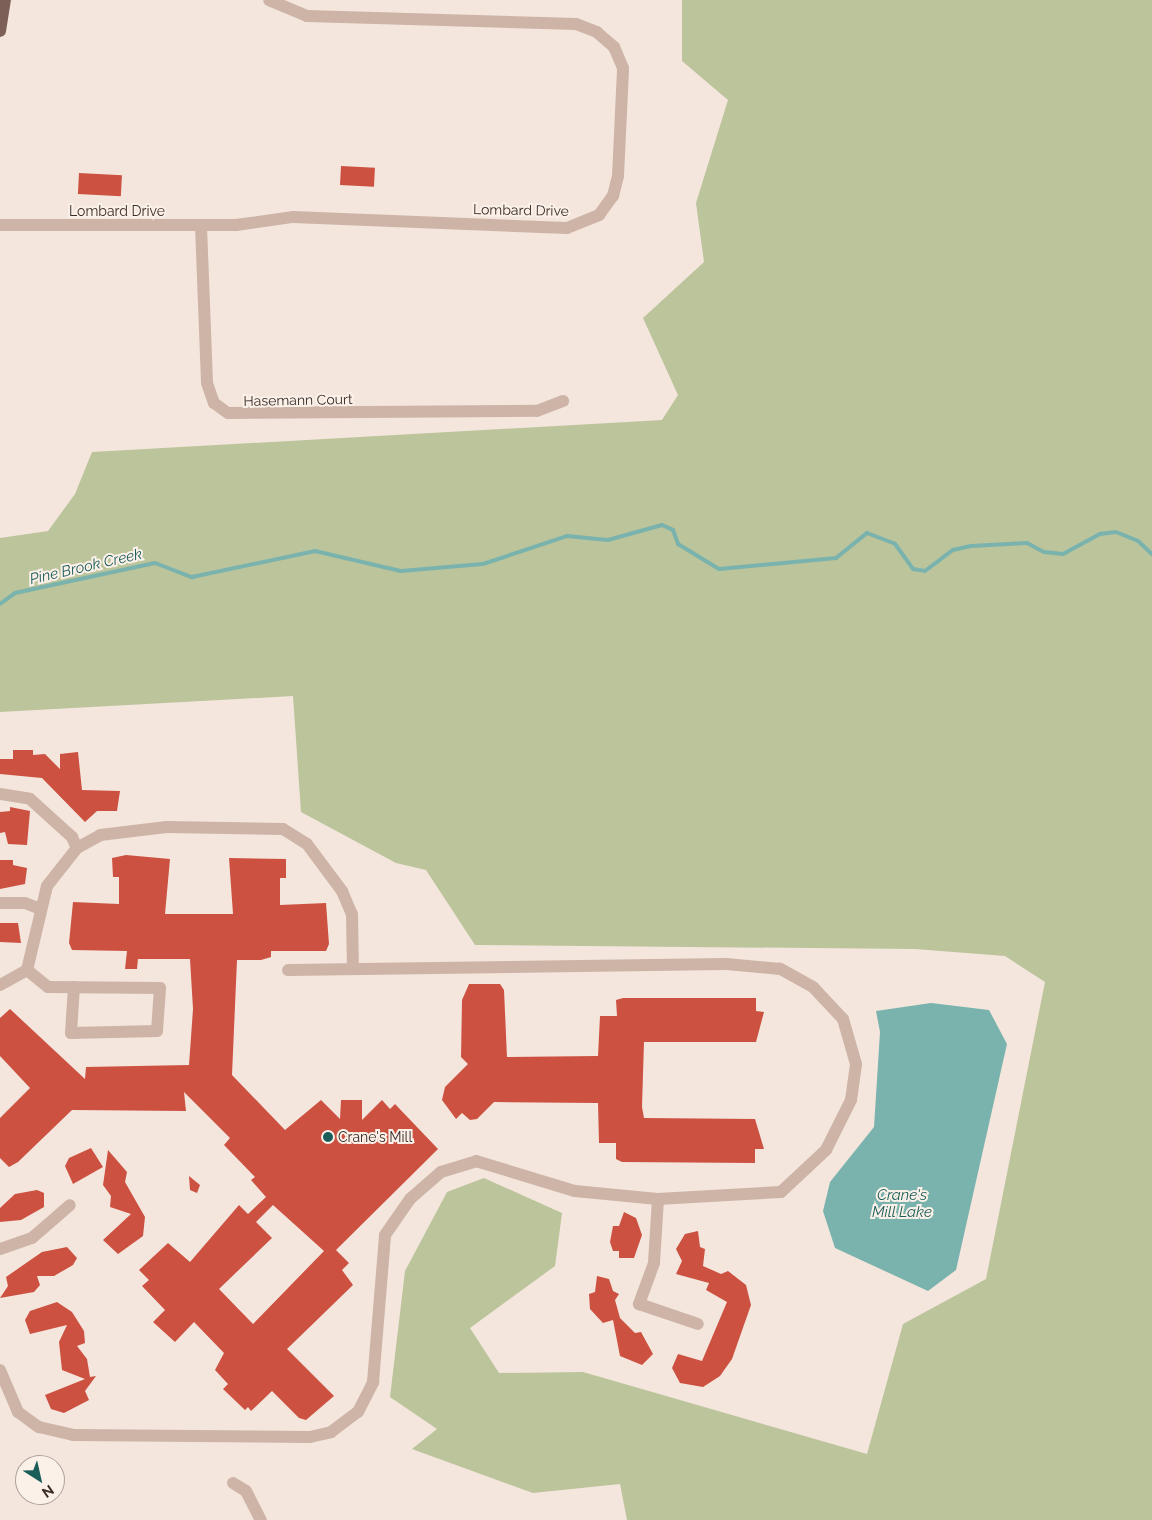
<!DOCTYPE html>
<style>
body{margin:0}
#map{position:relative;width:1152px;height:1520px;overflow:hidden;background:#f4e6dd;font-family:Raleway,sans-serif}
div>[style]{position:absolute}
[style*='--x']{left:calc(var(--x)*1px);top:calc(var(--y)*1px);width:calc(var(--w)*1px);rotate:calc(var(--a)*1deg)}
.green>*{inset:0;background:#bbc49b}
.water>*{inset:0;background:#7ab3ae}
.stream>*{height:4px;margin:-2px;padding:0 2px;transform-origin:2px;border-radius:2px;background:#7ab3ae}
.building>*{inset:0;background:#cd5141;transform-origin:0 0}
.street>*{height:12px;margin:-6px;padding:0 6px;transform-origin:6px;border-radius:6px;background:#cdb4a7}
.primary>*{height:12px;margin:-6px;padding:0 6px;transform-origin:6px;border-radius:6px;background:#7c6058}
.dots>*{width:14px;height:14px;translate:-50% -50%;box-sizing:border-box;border:2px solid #fbf1e9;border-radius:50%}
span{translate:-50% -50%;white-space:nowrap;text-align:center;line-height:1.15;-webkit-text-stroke:4px #fbf1e9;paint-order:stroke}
.street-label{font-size:14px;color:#392b28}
.poi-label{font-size:14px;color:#392b28}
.left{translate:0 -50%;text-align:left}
.water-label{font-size:15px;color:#1b5d59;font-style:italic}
.north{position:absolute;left:15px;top:1455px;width:50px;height:50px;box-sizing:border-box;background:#fbf1e9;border:1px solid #ada29c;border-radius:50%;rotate:145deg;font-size:14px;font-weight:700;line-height:20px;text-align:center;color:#392b28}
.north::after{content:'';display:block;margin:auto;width:18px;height:22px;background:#1b5d59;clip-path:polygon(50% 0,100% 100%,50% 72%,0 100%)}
</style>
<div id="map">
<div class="green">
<i style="clip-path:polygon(682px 0,1152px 0,1152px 1520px,627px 1520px,620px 1484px,533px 1493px,412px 1449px,437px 1429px,390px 1397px,405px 1271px,447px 1192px,484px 1178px,562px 1213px,555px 1266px,470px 1328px,499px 1373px,583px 1372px,867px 1454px,903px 1324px,986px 1279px,1045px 982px,1005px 956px,915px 949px,475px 945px,426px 870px,396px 863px,301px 812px,293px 696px,0 712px,0 538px,48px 531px,75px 494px,92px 452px,662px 420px,678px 395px,643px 318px,704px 262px,696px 203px,728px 100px,682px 61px)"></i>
</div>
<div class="water">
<i style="clip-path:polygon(931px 1003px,989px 1010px,1007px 1044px,956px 1270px,928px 1291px,835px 1248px,823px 1211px,830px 1182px,874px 1127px,880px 1032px,876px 1011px)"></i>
</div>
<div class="stream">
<i style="--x:0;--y:604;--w:19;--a:-36"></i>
<i style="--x:15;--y:593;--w:143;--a:-12.1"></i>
<i style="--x:155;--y:563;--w:40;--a:21"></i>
<i style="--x:192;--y:577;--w:126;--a:-11.9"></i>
<i style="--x:315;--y:551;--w:88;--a:13.1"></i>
<i style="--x:401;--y:571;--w:82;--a:-4.9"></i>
<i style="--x:483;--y:564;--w:89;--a:-18.4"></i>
<i style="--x:567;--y:536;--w:41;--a:5.6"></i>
<i style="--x:608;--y:540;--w:56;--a:-15.5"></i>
<i style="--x:662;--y:525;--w:12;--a:24"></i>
<i style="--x:673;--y:530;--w:15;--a:70"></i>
<i style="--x:678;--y:544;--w:48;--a:31.4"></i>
<i style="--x:719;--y:569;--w:118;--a:-5.4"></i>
<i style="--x:836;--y:558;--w:40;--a:-39"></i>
<i style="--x:867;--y:533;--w:30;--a:21"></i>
<i style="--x:895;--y:544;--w:31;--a:54"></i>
<i style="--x:913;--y:569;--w:12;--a:9"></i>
<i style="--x:925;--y:571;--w:35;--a:-37"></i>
<i style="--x:953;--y:550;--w:18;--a:-13"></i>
<i style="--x:971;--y:546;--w:56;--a:-3.1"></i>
<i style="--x:1027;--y:543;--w:19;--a:28"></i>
<i style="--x:1044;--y:552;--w:19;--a:6"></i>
<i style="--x:1063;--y:554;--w:42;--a:-28.4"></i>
<i style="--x:1100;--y:534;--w:16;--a:-7"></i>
<i style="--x:1116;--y:532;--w:24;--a:22"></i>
<i style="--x:1138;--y:541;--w:19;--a:43"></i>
</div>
<div class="building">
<i style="left:341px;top:166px;width:34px;height:19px;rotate:3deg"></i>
<i style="left:79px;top:173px;width:43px;height:21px;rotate:3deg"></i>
<i style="clip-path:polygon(13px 750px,33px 750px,33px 755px,45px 754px,60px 769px,60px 754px,78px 752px,82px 790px,120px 791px,117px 811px,97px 811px,85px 822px,42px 778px,0 774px,0 759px,13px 759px)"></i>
<i style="clip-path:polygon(10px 807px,30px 811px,27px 845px,8px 844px,5px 832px,0 833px,0 812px,10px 811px)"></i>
<i style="clip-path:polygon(evenodd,126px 855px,170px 859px,165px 914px,233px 914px,229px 858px,286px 859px,286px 878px,280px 878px,280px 905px,326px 903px,329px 944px,326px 951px,271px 951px,271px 957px,261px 960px,237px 960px,232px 1075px,285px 1130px,321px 1100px,340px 1119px,341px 1100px,362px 1100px,362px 1120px,382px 1100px,390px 1109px,395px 1104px,438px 1149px,336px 1250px,349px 1263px,342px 1270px,353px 1285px,287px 1349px,334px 1396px,306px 1420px,299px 1418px,272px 1391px,251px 1411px,248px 1407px,245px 1410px,223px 1389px,228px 1384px,215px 1370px,224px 1353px,194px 1322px,175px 1342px,153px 1322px,165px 1310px,142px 1286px,149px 1280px,139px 1270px,168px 1243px,190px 1262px,239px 1205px,248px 1214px,266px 1197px,251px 1180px,255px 1177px,224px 1145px,230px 1138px,184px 1092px,186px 1111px,72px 1110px,18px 1162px,9px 1167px,0 1158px,0 1118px,30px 1088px,0 1056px,0 1018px,10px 1009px,85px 1079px,86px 1067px,189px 1065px,193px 1009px,190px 959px,138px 959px,137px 969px,125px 969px,127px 951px,72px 950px,69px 943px,73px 902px,119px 904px,119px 877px,113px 877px,112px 858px,126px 855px,273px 1205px,324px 1251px,253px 1324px,219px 1289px,272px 1238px,256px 1222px,273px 1205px)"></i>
<i style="clip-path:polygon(0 860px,13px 860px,13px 865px,27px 868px,25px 884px,0 889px)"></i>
<i style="clip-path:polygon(0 923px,18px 923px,21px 943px,0 942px)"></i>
<i style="clip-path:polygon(469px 984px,500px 984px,504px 990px,507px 1057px,598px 1056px,600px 1016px,617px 1016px,616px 1000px,623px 998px,756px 998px,756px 1011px,764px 1012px,756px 1042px,644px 1042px,642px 1107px,644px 1118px,755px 1119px,764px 1149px,755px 1149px,755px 1163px,622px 1162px,616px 1159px,616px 1143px,599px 1143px,598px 1103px,494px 1102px,477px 1119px,470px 1120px,462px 1113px,456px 1119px,442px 1100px,445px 1087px,468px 1064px,461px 1057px,462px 1000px)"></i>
<i style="clip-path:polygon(91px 1148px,103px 1167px,73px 1184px,65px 1166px,69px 1158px)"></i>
<i style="clip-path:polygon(108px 1150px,127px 1172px,125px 1182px,145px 1217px,143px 1236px,118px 1254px,103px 1240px,131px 1214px,110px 1207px,111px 1196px,103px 1185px)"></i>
<i style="clip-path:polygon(189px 1176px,200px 1185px,197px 1193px,190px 1190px)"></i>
<i style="clip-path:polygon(37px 1190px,44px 1193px,44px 1207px,21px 1220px,0 1222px,0 1208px,15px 1194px)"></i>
<i style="clip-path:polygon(624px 1212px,636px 1218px,642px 1235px,634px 1258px,619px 1258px,619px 1251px,613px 1251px,610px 1242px,613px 1226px,619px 1226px)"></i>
<i style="clip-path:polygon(698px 1231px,700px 1247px,705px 1249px,703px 1266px,721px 1274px,728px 1271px,746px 1285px,751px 1305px,732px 1359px,720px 1376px,703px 1387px,680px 1383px,672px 1368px,678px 1354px,702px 1361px,727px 1302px,706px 1290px,709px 1283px,676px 1274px,682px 1261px,676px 1249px,685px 1234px)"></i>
<i style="clip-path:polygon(67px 1247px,77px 1258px,73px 1265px,54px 1276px,37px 1276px,40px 1285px,34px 1292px,0 1298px,8px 1286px,6px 1277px,42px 1252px)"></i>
<i style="clip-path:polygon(597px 1276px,609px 1279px,613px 1291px,619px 1294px,615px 1300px,620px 1318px,635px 1333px,641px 1332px,653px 1354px,642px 1365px,620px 1356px,613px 1320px,603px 1323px,590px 1309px,589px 1294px,595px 1292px)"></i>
<i style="clip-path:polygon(57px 1302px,72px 1312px,84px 1331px,85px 1343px,77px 1346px,87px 1359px,90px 1377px,96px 1376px,85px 1391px,89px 1400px,64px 1413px,51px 1409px,45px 1395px,85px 1379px,62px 1370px,59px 1342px,67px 1325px,30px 1334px,25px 1320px,30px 1311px)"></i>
</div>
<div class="street">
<i style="--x:0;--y:225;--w:236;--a:0"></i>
<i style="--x:236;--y:225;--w:58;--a:-8"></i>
<i style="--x:293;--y:217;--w:274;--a:2.3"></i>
<i style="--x:567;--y:228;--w:35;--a:-22"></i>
<i style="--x:599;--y:215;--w:24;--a:-54"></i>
<i style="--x:613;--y:196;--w:21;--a:-76"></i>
<i style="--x:618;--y:176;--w:108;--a:-87.3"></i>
<i style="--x:623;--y:68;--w:23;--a:-113"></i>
<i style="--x:614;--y:47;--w:23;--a:-139"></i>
<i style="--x:597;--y:32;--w:22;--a:-159"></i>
<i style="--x:576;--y:24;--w:269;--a:-178.3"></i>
<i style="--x:307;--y:16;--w:41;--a:-157.2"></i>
<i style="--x:201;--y:226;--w:157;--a:87.8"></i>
<i style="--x:207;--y:383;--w:21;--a:71"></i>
<i style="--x:214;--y:403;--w:17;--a:36"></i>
<i style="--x:228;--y:413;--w:309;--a:-0.4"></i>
<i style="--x:537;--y:411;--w:28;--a:-21"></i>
<i style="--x:0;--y:794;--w:30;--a:9"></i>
<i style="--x:30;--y:799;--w:57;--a:42.1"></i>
<i style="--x:72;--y:837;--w:12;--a:66"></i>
<i style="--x:0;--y:903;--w:25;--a:0"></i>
<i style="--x:25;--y:903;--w:17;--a:21"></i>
<i style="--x:27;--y:970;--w:86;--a:-76.6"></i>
<i style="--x:47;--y:886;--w:48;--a:-51.7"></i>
<i style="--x:77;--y:848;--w:26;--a:-29"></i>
<i style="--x:100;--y:835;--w:67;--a:-6.8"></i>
<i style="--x:167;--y:827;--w:116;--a:1"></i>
<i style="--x:283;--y:829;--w:28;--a:32"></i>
<i style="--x:307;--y:844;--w:59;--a:53.3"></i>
<i style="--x:342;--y:891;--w:25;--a:67"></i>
<i style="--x:352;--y:914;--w:55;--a:89"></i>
<i style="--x:0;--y:985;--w:31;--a:-29"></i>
<i style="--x:27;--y:970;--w:27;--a:39"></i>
<i style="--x:48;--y:987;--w:112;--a:0.5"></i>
<i style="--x:160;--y:988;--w:43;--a:94"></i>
<i style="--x:157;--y:1031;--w:86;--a:178.7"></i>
<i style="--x:71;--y:1033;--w:46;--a:-86.3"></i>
<i style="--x:658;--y:1199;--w:64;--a:93.6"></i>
<i style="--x:654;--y:1263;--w:44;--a:110.1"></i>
<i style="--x:639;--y:1304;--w:62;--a:18.7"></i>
<i style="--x:0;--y:1249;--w:34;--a:-19"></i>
<i style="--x:32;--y:1238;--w:50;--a:-41"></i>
<i style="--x:0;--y:1370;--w:46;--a:66.8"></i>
<i style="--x:18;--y:1412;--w:26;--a:36"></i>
<i style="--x:39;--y:1427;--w:35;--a:13"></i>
<i style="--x:73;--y:1435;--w:237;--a:0.5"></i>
<i style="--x:310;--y:1437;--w:22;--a:-13"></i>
<i style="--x:331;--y:1432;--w:34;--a:-37"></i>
<i style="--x:358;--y:1412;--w:34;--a:-63"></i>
<i style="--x:373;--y:1382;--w:147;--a:-85.3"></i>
<i style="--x:385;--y:1235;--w:44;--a:-55.2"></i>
<i style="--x:410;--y:1199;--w:41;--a:-41.1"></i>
<i style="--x:441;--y:1172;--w:37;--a:-17"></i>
<i style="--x:476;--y:1161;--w:103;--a:16.9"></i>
<i style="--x:575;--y:1191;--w:83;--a:5.5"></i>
<i style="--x:658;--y:1199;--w:123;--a:-3.3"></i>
<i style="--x:781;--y:1192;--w:62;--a:-43"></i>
<i style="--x:826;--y:1150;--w:56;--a:-63.4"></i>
<i style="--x:851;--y:1100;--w:36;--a:-82"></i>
<i style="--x:856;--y:1064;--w:47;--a:-106.1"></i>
<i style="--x:843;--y:1019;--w:44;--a:-133.2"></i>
<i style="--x:813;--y:987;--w:38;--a:-151"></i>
<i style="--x:780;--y:969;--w:54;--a:-174.7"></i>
<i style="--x:726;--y:964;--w:438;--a:179.2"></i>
<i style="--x:233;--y:1483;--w:15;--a:32"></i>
<i style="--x:246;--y:1491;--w:33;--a:63"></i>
</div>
<div class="primary">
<i style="--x:0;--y:31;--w:31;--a:-81"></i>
</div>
<div class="dots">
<i style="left:328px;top:1137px;background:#1b5d59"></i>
</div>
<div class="street-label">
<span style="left:521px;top:210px;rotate:1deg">Lombard Drive</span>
<span style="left:117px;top:211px">Lombard Drive</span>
<span style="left:298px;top:400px;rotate:-1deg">Hasemann Court</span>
</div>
<div class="poi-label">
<span class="left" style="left:338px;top:1137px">Crane's Mill</span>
</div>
<div class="water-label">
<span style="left:86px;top:567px;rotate:-13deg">Pine Brook Creek</span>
<span style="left:902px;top:1204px">Crane's<br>Mill Lake</span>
</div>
<div class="north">N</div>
</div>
